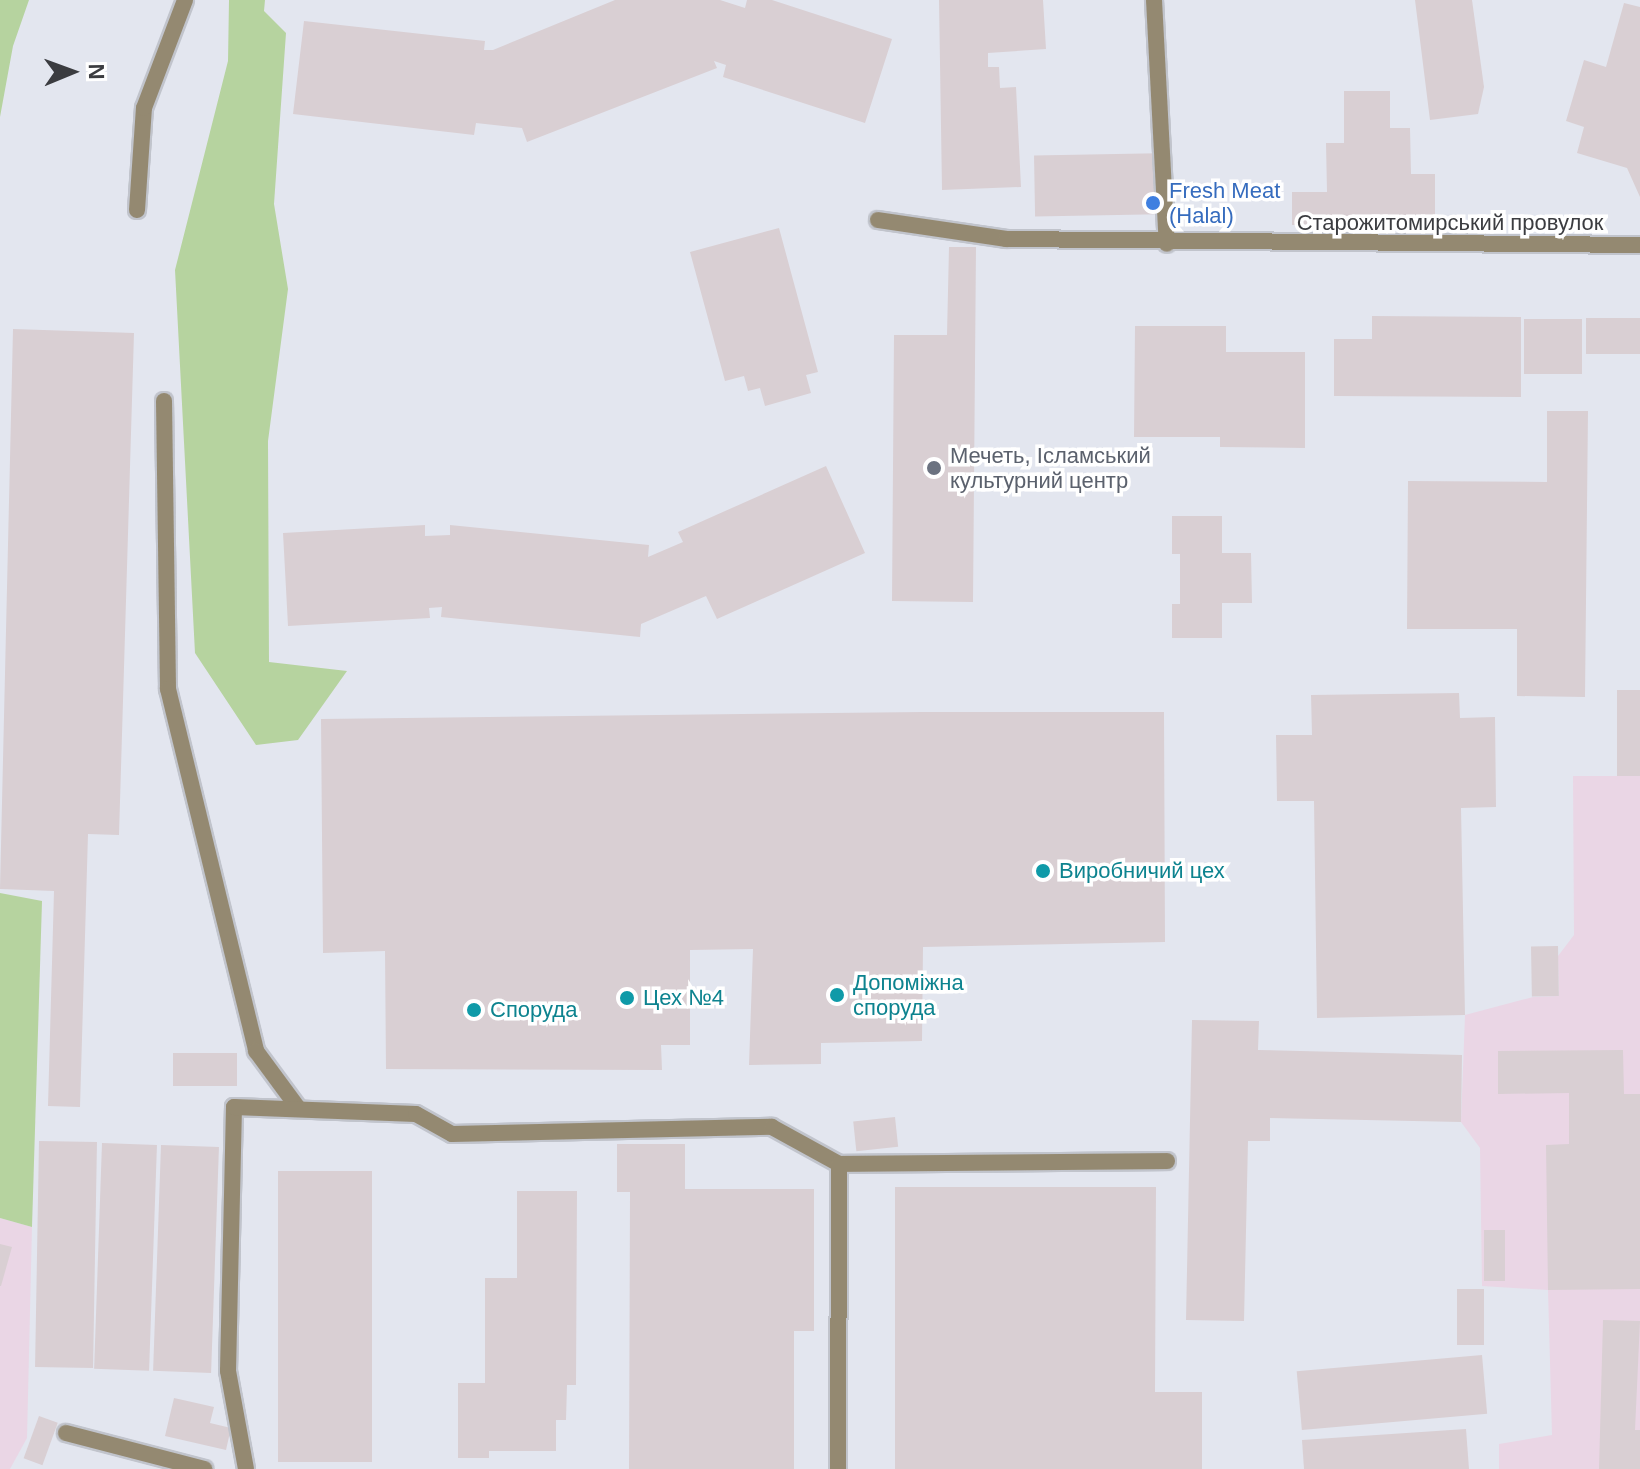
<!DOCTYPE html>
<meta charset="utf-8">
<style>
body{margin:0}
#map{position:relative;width:1640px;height:1469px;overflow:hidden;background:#e3e6ef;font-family:Arial,sans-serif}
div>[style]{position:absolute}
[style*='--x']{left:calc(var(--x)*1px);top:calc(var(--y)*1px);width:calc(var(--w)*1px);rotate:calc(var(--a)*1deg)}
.medical>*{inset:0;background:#ead6e5}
.green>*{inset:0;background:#b6d39f}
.building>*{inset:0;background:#d9cfd3;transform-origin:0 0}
.roads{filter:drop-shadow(2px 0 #c1c4cc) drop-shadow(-2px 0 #c1c4cc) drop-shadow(0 2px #c1c4cc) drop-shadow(0 -2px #c1c4cc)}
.service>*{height:16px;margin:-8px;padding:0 8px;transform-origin:8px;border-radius:8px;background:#948971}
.minor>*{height:16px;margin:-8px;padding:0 8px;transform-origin:8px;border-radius:8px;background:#948971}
.dots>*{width:22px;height:22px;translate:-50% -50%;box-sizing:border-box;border:4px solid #fff;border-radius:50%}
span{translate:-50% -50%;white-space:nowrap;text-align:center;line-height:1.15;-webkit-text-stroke:7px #fff;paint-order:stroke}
.shop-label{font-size:22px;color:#366cbe}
.left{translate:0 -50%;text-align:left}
.street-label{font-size:22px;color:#3b3c40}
.worship-label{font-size:22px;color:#5b616d}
.culture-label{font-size:22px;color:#0d838f}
.north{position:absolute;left:32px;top:32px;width:80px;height:80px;-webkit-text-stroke:6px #fff;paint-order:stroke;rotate:89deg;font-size:22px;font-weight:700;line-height:32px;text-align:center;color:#3b3c40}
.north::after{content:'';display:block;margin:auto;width:28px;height:36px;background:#3b3c40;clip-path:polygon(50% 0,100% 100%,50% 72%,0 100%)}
</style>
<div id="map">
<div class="medical">
<i style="clip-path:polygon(1573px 776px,1640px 776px,1640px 1469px,1499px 1469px,1499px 1444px,1552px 1435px,1548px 1290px,1482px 1286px,1480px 1148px,1461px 1122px,1465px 1015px,1533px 997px,1559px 996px,1558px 956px,1574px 935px)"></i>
<i style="clip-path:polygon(0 1218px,32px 1227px,27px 1438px,10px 1469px,0 1469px)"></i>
</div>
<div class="green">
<i style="clip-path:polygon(0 0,29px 0,13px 46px,0 117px)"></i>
<i style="clip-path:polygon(229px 0,265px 0,264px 11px,286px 33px,274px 204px,288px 289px,268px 441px,269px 662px,347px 671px,298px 740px,256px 745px,195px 653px,175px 270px,228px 61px)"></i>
<i style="clip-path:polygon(0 893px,42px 901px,32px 1227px,0 1218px)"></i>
</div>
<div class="building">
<i style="clip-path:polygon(615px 0,720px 0,745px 8px,747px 0,772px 0,892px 39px,865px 123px,723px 77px,726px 65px,714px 61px,717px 68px,527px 142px,522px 128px,476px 123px,474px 135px,293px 114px,304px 21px,485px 41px,484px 50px,493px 50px)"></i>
<i style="clip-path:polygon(939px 0,1043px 0,1046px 49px,988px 53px,988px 67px,999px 67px,1000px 88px,1016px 87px,1021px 187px,942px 190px)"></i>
<i style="clip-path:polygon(1415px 0,1472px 0,1484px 87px,1478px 114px,1430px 120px)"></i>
<i style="clip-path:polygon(1624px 3px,1640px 7px,1640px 197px,1627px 168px,1577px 153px,1584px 127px,1566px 121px,1584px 60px,1606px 67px)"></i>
<i style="clip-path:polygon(1344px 91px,1390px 91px,1390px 128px,1410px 128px,1411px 174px,1435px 174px,1435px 215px,1365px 215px,1365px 224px,1292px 225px,1292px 192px,1327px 192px,1326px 143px,1344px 143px)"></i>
<i style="left:1171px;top:153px;width:61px;height:137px;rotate:89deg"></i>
<i style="clip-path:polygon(779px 228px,818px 372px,806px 375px,811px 393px,765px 406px,760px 388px,748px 391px,744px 376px,725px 381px,690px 252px)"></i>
<i style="clip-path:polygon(949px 247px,976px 247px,973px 602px,892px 601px,894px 335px,947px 335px)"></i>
<i style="clip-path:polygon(1372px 316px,1521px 317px,1521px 397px,1334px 396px,1334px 339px,1372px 339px)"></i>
<i style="left:1586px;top:318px;width:54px;height:36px"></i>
<i style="left:1524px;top:319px;width:58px;height:55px"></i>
<i style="clip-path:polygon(1135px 326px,1226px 326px,1226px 352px,1305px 352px,1305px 448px,1220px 447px,1220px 437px,1134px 437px)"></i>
<i style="clip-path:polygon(13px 329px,134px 333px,119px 835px,88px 834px,80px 1107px,48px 1106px,54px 891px,0 889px)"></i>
<i style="clip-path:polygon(1547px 411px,1588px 411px,1585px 697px,1517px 696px,1517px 629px,1407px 629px,1408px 481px,1547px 482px)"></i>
<i style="clip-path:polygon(826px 466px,865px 553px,717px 619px,706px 596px,641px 624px,640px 637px,441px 617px,442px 607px,429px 608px,430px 618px,288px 626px,283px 533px,425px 525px,425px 536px,450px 535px,450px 525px,649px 545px,648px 557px,683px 542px,678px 532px)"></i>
<i style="clip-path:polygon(1172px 516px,1222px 516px,1222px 553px,1251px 553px,1252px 603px,1222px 603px,1222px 638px,1172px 638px,1172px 604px,1180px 604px,1180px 554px,1172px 554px)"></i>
<i style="left:1617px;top:690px;width:23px;height:86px"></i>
<i style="clip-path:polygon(1459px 693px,1460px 718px,1495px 717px,1496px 807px,1461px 808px,1465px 1015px,1317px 1018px,1314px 801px,1277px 801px,1276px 735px,1312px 735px,1311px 695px)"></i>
<i style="clip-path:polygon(922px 712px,1164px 712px,1165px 942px,923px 947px,922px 1041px,821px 1043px,821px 1064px,749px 1065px,753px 949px,690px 950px,690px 1045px,661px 1045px,662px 1070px,386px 1069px,385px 951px,323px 953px,321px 719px)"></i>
<i style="left:1558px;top:946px;width:50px;height:27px;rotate:89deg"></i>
<i style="clip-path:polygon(1192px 1020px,1259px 1021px,1258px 1050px,1462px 1055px,1461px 1122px,1270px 1118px,1270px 1141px,1248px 1141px,1244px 1321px,1186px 1320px)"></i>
<i style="clip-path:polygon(1623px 1050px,1624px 1094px,1640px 1094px,1640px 1289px,1548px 1290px,1546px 1145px,1569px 1144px,1569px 1093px,1498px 1094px,1498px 1051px)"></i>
<i style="left:173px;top:1053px;width:64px;height:33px"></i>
<i style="left:895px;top:1117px;width:30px;height:42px;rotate:84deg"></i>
<i style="left:39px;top:1141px;width:58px;height:226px;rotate:1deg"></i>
<i style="left:102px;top:1143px;width:55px;height:226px;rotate:2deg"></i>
<i style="clip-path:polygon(617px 1144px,685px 1144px,685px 1189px,814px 1189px,814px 1331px,794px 1331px,794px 1469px,629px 1469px,630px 1192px,617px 1192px)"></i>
<i style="left:161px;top:1145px;width:58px;height:226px;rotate:2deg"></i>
<i style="left:278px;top:1171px;width:94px;height:291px"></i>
<i style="clip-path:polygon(895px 1187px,1156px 1187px,1155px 1392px,1202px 1392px,1202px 1469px,895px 1469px)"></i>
<i style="clip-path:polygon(517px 1191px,577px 1191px,576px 1385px,567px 1385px,566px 1420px,556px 1420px,556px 1451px,489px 1451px,489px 1458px,458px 1458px,458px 1383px,485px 1383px,485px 1278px,517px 1278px)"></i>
<i style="left:1484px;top:1230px;width:21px;height:51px"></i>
<i style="clip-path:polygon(0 1244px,12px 1247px,1px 1286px,0 1286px)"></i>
<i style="left:1457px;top:1289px;width:27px;height:56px"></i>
<i style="clip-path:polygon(1603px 1320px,1640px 1321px,1635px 1430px,1640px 1430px,1640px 1469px,1599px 1469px)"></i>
<i style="left:1482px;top:1355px;width:59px;height:186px;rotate:85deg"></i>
<i style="clip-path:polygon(174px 1398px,214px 1407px,210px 1423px,231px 1428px,226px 1450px,165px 1436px)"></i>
<i style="left:39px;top:1416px;width:20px;height:45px;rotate:20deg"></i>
<i style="clip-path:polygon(1466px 1429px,1469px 1469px,1304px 1469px,1302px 1440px)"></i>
</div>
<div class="roads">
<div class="service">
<i style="--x:1154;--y:0;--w:244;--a:87"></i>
<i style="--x:164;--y:401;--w:288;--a:89.2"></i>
<i style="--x:168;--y:689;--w:373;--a:76.3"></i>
<i style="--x:256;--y:1051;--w:71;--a:53.6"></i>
<i style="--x:66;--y:1433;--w:143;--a:14.6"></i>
<i style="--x:246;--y:1469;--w:100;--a:-100.4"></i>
<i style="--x:228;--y:1371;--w:264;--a:-88.7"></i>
<i style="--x:234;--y:1107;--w:182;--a:2.2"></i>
<i style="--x:416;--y:1114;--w:41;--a:29.1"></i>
<i style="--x:452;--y:1134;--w:320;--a:-1.3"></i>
<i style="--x:772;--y:1127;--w:77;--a:28.9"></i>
<i style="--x:839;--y:1164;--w:328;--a:-0.5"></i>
<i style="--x:838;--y:1469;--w:305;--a:-89.8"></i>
</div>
<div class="minor">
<i style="--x:137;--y:210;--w:102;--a:-86.1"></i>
<i style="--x:144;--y:108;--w:116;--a:-69.2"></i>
<i style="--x:878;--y:220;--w:129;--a:8.4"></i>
<i style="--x:1006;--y:239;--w:634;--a:0.54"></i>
</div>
</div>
<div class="dots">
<i style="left:1153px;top:203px;background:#3f7fe0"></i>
<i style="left:934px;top:468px;background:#6b7280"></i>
<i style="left:1043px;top:871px;background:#0f9aa8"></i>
<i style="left:837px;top:995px;background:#0f9aa8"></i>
<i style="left:627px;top:998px;background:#0f9aa8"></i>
<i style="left:474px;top:1010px;background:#0f9aa8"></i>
</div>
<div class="shop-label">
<span class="left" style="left:1169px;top:203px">Fresh Meat<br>(Halal)</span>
</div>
<div class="street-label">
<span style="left:1450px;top:223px">Старожитомирський провулок</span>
</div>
<div class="worship-label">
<span class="left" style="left:950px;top:468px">Мечеть, Ісламський<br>культурний центр</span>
</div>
<div class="culture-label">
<span class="left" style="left:1059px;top:871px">Виробничий цех</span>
<span class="left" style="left:853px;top:995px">Допоміжна<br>споруда</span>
<span class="left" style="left:643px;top:998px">Цех №4</span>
<span class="left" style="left:490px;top:1010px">Споруда</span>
</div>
<div class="north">N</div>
</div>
